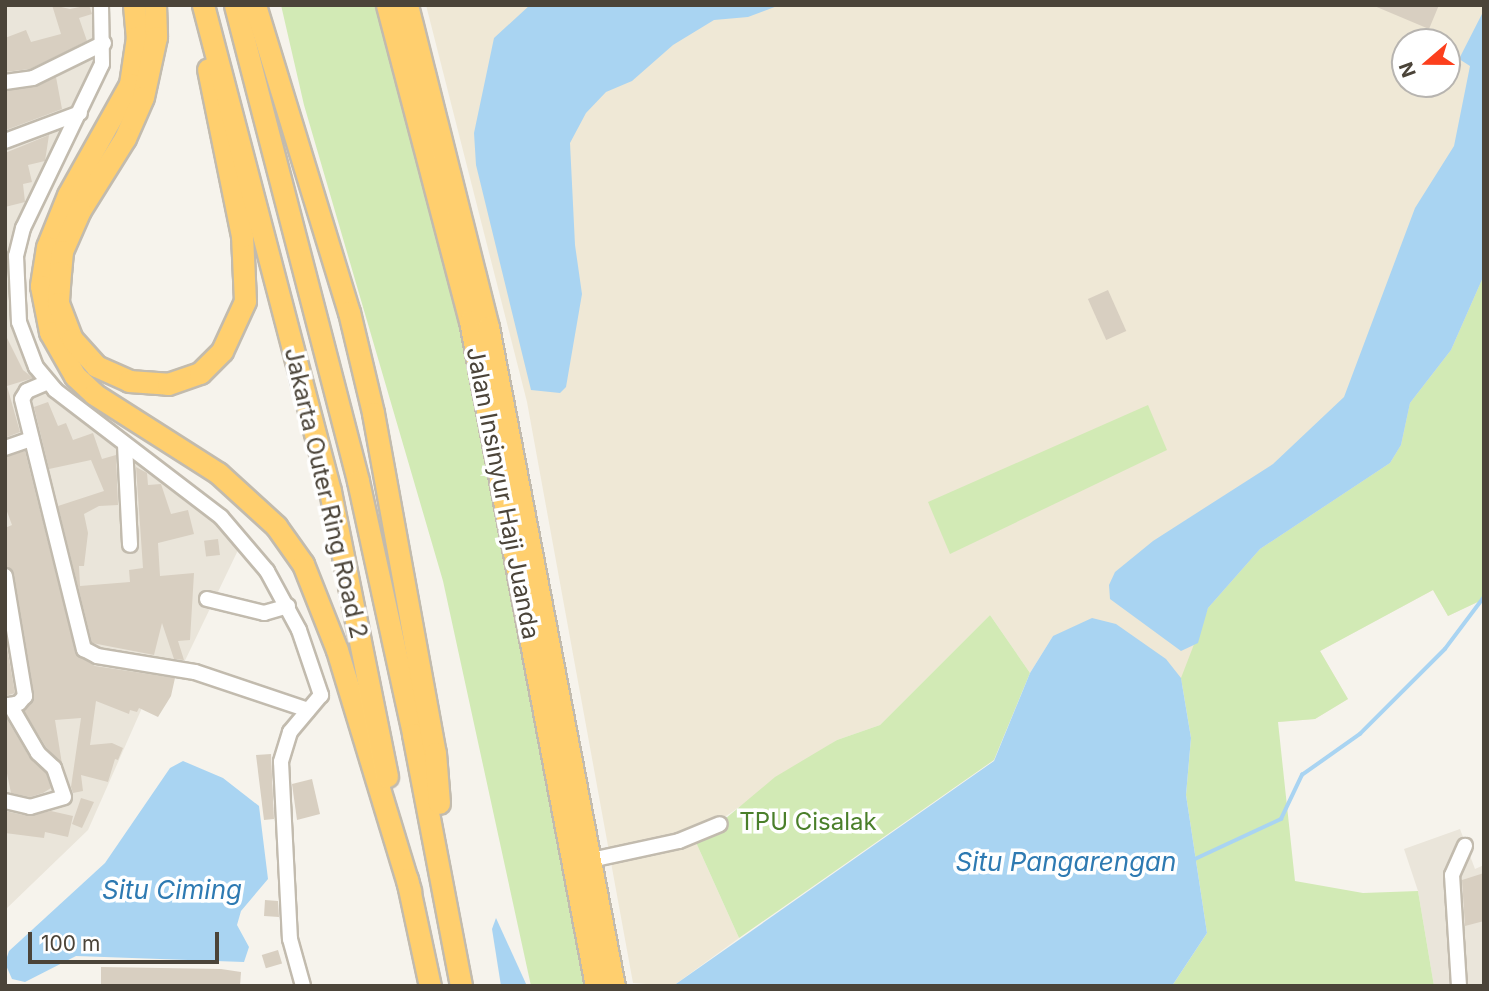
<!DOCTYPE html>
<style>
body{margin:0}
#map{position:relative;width:1489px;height:991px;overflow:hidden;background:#f6f3ec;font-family:Inter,sans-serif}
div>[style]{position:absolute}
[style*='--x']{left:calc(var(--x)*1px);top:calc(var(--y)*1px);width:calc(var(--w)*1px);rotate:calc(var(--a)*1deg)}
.residential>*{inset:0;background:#eae5da}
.education>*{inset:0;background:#efe8d6}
.green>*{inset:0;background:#d2eab5}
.water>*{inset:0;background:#a9d4f2}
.stream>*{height:3.5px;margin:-1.75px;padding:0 1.75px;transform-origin:1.75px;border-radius:1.75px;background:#a9d4f2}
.building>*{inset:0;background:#d8cfc1;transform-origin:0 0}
.roads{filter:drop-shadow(2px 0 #c2bbae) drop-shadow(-2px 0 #c2bbae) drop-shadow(0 2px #c2bbae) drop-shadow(0 -2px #c2bbae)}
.minor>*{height:14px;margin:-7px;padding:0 7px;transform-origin:7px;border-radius:7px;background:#fff}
.highway>*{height:21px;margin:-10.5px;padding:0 10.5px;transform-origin:10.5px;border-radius:10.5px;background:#ffcf6e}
span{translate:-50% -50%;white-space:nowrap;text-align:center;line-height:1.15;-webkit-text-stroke:7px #fff;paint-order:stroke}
.street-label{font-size:24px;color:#4b4439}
.park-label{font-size:24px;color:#4a7f2a}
.water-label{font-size:26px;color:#2e7ab2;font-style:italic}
.frame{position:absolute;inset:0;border:7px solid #4b4439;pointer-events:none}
.north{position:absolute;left:1391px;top:28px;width:70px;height:70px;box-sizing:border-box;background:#fff;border:2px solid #b7b4b0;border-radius:50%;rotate:250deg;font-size:19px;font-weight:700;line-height:28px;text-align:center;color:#4b4439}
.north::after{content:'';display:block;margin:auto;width:24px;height:32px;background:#fc3f1d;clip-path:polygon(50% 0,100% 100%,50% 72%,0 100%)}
.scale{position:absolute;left:28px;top:932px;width:191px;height:32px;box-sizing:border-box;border:4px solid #4b4439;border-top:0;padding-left:9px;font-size:21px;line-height:24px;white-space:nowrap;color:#4b4439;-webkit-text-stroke:5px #fff;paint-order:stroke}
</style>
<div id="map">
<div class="residential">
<i style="clip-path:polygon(5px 5px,99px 5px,103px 13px,94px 69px,13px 242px,13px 331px,30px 367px,65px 409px,214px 517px,240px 546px,180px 671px,161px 665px,88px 830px,5px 910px)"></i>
<i style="clip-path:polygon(1460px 829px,1475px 869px,1484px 865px,1484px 986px,1434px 986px,1418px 891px,1404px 849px)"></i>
</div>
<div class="education">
<i style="clip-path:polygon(evenodd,426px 5px,1484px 5px,1484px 599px,1448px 616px,1433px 590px,1320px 651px,1348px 699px,1315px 719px,1278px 722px,1053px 636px,1030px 673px,990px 615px,880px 725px,837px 740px,694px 838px,739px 938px,673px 986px,633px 983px,527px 402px,426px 5px,1405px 42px,1447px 42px,1447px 84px,1405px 84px,1405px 42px)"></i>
</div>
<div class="green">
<i style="clip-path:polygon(281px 5px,377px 5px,470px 356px,585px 986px,531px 986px,443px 581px,304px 105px)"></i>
<i style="clip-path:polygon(1484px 275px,1484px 599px,1448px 616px,1433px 590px,1320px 651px,1348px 699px,1315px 719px,1278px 722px,1295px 881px,1363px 893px,1418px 891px,1434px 986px,1172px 986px,1207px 933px,1186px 795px,1191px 738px,1181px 678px,1208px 608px,1260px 549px,1390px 463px,1401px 445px,1410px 403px,1451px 350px)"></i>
<i style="clip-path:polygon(1148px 405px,1167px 450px,950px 554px,928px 502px)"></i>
<i style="clip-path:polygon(990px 615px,1030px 673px,994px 760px,739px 938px,694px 838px,719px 824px,775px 777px,837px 740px,880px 725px)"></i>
</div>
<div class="water">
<i style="clip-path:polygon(530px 5px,780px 5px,748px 17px,714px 20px,673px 45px,632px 81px,606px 92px,586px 113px,570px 143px,575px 245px,582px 294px,566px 387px,560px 393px,531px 390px,476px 165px,474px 133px,494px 38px)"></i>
<i style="clip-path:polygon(1484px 10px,1484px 275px,1451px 350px,1410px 403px,1401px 445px,1390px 463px,1260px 549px,1208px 608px,1198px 643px,1181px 651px,1110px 599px,1109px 585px,1115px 572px,1153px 541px,1273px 464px,1344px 397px,1415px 208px,1454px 146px,1470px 66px,1459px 59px)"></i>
<i style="clip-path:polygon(1092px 618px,1116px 624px,1166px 659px,1181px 678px,1191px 738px,1186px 795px,1207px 933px,1172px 986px,673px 986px,994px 761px,1030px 673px,1053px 636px)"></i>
<i style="clip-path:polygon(183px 761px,223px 778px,259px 806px,268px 879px,241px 911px,237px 925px,249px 947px,244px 962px,76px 956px,25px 982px,12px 979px,5px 963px,9px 951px,105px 863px,170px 768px)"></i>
<i style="clip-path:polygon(496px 918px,527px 986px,501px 986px,492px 929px)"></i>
</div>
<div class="stream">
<i style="--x:1195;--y:859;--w:95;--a:-24.9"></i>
<i style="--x:1281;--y:819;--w:49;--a:-64.5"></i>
<i style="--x:1302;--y:775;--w:71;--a:-35.3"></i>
<i style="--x:1360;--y:734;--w:120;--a:-45"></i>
<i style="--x:1445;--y:649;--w:65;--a:-53.1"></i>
</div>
<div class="building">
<i style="clip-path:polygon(52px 5px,70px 9px,89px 5px,92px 14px,79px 18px,87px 41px,30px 69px,5px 72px,5px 38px,26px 30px,31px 42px,61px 34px)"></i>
<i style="clip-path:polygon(1372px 5px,1439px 5px,1429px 29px)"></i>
<i style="clip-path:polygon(56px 77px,62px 109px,6px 130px,5px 91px,35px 87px)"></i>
<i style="clip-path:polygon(49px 135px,45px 161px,28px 165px,32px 182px,23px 184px,25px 202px,5px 207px,5px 153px)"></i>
<i style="left:1108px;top:290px;width:45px;height:22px;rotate:66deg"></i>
<i style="clip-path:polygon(6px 336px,23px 370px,33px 378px,7px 386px,20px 432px,7px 437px)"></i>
<i style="clip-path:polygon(48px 402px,58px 426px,66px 423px,73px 440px,93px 433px,102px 459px,116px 455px,118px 505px,99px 506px,84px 514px,88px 533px,84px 566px,79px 566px,80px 586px,130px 582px,129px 570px,143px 568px,136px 467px,147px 473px,148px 485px,161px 484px,171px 514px,188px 510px,194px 534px,158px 543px,160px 576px,194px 573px,190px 640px,178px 641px,184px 660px,174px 659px,162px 623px,154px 655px,92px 643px,58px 506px,104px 491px,91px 460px,49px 469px,34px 407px)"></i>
<i style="clip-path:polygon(25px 451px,76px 654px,95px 666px,175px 678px,171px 696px,158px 717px,139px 708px,137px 712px,130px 710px,129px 714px,96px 701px,90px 745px,112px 743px,123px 748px,118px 760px,115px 759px,108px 782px,81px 775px,83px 791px,73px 793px,71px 787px,81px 718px,55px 720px,62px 764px,46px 747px,24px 711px,34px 694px,14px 574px,5px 567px,5px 528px,12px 525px,5px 506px,5px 457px)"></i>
<i style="left:218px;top:539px;width:16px;height:14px;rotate:83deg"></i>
<i style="clip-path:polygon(5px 636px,15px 693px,5px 696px)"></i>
<i style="clip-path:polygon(5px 716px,30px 758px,46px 773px,51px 788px,43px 793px,30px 797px,11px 793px,5px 764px)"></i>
<i style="clip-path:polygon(271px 754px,274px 819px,264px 820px,256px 755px)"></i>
<i style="clip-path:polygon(312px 779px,320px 814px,297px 820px,292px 784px)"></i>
<i style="clip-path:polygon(81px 798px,94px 802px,82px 828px,72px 824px)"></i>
<i style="clip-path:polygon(5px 811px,28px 816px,51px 811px,73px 816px,68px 837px,45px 832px,44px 838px,5px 833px)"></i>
<i style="clip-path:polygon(1484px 873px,1484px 921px,1465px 926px,1462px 880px)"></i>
<i style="clip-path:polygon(265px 900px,278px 901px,279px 917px,264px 916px)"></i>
<i style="left:278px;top:950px;width:14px;height:17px;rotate:73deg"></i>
<i style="clip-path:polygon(101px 967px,221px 969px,241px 972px,240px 986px,101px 986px)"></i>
</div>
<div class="roads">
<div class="minor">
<i style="--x:101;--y:5;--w:59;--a:89"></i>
<i style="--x:102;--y:64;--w:182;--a:115.7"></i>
<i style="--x:23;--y:228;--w:29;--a:104"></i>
<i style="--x:16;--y:256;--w:66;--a:87.4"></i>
<i style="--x:19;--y:322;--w:48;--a:69.3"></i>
<i style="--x:36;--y:367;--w:30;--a:50"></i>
<i style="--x:55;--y:390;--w:209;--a:37.4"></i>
<i style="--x:221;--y:517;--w:71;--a:49.6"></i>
<i style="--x:267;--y:571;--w:67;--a:61.5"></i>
<i style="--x:299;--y:630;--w:69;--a:71.3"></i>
<i style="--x:321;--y:695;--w:48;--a:130"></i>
<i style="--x:290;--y:732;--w:31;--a:107"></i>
<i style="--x:281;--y:762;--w:177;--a:87.1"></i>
<i style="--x:290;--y:939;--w:49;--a:74.5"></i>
<i style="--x:5;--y:82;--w:28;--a:-8"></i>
<i style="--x:33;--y:78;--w:79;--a:-26.2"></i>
<i style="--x:5;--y:141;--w:80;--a:-20.5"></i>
<i style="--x:48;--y:382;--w:23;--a:157"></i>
<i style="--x:27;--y:391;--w:9;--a:122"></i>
<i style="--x:22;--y:399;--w:258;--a:76.1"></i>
<i style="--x:84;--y:649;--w:15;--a:28"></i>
<i style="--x:97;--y:656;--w:99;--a:9.3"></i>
<i style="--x:195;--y:672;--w:119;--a:18.6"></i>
<i style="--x:125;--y:445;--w:100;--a:87.1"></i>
<i style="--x:5;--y:448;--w:28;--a:-19"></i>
<i style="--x:5;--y:576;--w:122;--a:80.5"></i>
<i style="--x:25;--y:696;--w:9;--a:131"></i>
<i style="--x:19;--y:703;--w:14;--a:168"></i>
<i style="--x:207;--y:599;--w:59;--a:13.8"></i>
<i style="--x:264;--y:613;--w:25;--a:-16"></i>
<i style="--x:5;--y:801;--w:26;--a:13"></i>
<i style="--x:30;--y:807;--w:35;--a:-16"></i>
<i style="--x:64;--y:797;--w:31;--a:-109"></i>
<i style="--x:54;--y:768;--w:22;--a:-137"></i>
<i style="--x:38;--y:753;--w:56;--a:-120.3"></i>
<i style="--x:591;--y:860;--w:90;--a:-12.2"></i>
<i style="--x:679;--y:841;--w:44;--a:-22.5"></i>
<i style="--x:1459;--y:986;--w:111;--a:-93.6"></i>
<i style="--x:1452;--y:875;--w:32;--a:-66"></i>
</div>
<div class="highway">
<i style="--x:134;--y:5;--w:32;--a:85"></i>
<i style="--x:137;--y:37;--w:48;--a:98.5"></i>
<i style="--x:130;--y:84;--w:127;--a:119.2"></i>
<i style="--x:68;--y:195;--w:56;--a:112"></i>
<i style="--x:47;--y:247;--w:39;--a:99"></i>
<i style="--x:41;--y:286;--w:47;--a:78.9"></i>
<i style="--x:50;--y:332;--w:51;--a:60.4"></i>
<i style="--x:75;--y:376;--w:26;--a:43"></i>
<i style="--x:94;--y:394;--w:147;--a:32.5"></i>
<i style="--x:218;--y:473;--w:79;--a:42.4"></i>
<i style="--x:276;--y:526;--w:47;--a:54.6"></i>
<i style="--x:303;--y:564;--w:92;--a:68.4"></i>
<i style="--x:337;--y:650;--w:252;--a:73.1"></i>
<i style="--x:155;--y:5;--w:32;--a:88"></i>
<i style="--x:156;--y:37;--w:61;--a:102.2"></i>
<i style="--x:143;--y:97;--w:45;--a:113.7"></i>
<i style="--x:125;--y:138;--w:85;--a:122"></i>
<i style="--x:80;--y:210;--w:45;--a:113.7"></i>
<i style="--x:62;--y:251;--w:21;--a:95"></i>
<i style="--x:60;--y:272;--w:31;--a:94"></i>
<i style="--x:58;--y:303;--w:39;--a:69"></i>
<i style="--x:72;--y:339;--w:36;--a:48"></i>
<i style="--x:96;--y:366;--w:36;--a:24"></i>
<i style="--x:129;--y:381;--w:39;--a:4"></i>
<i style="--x:168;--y:384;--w:34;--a:-19"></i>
<i style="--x:200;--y:373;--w:31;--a:-45"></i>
<i style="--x:222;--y:351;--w:55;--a:-65.3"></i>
<i style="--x:245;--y:301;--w:65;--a:-92.6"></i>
<i style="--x:242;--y:236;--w:170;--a:-101.5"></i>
<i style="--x:203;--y:5;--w:502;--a:75.36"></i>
<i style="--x:330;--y:491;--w:291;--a:78.7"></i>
<i style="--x:235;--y:5;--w:492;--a:75.5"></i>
<i style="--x:358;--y:481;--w:259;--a:77.7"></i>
<i style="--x:413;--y:734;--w:257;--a:79.2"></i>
<i style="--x:255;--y:5;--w:321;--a:73"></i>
<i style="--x:349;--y:312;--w:104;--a:76.6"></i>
<i style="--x:373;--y:413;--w:346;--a:79.7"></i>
<i style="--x:435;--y:753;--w:50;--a:85.4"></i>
<i style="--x:387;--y:5;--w:327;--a:75.3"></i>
<i style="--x:470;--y:321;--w:677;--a:79.27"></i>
<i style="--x:407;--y:5;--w:332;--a:75.9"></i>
<i style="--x:488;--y:327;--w:671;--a:79.18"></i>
<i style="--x:407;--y:879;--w:109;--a:77.9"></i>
</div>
</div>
<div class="street-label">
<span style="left:326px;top:493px;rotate:77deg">Jakarta Outer Ring Road 2</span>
<span style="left:503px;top:493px;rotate:79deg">Jalan Insinyur Haji Juanda</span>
</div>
<div class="park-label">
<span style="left:808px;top:822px">TPU Cisalak</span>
</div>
<div class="water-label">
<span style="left:1066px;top:862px">Situ Pangarengan</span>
<span style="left:172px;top:890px">Situ Ciming</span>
</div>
<div class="frame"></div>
<div class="north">N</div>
<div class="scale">100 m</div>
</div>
